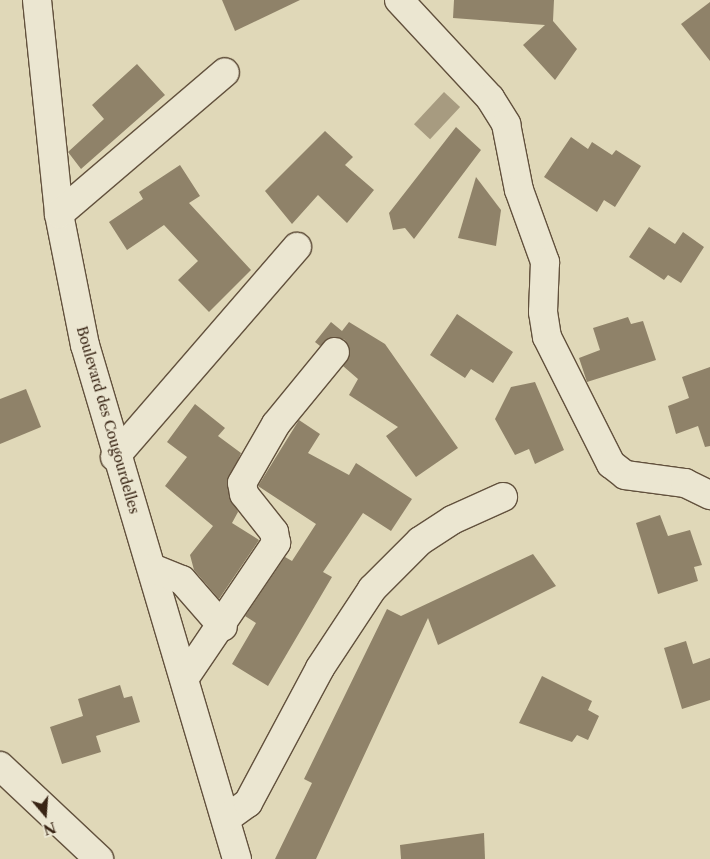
<!DOCTYPE html>
<style>
body{margin:0}
#map{position:relative;width:710px;height:859px;overflow:hidden;background:#e0d8b8;font-family:"Libre Caslon Text",serif}
div>[style]{position:absolute}
[style*='--x']{left:calc(var(--x)*1px);top:calc(var(--y)*1px);width:calc(var(--w)*1px);rotate:calc(var(--a)*1deg)}
.water>*{inset:0;background:#a79b80;transform-origin:0 0}
.building>*{inset:0;background:#8f8269}
.roads{filter:drop-shadow(1px 0 #62513d) drop-shadow(-1px 0 #62513d) drop-shadow(0 1px #62513d) drop-shadow(0 -1px #62513d)}
.minor>*{height:28px;margin:-14px;padding:0 14px;transform-origin:14px;border-radius:14px;background:#ebe6d1}
span{translate:-50% -50%;white-space:nowrap;text-align:center;line-height:1.15;-webkit-text-stroke:4px #ebe6d1;paint-order:stroke}
.street-label{font-size:14px;color:#382414}
.north{position:absolute;left:20px;top:789px;width:50px;height:50px;-webkit-text-stroke:4px #ebe6d1;paint-order:stroke;rotate:162deg;font-size:14px;font-weight:700;line-height:20px;text-align:center;color:#382414}
.north::after{content:'';display:block;margin:auto;width:18px;height:22px;background:#382414;clip-path:polygon(50% 0,100% 100%,50% 72%,0 100%)}
</style>
<div id="map">
<div class="water">
<i style="left:444px;top:92px;width:22px;height:44px;rotate:43deg"></i>
</div>
<div class="building">
<i style="clip-path:polygon(222px 0,300px 0,235px 31px)"></i>
<i style="clip-path:polygon(454px 0,554px 0,553px 21px,577px 49px,555px 80px,523px 45px,545px 25px,453px 18px)"></i>
<i style="clip-path:polygon(710px 2px,710px 61px,681px 24px)"></i>
<i style="clip-path:polygon(137px 64px,165px 95px,81px 169px,68px 152px,104px 119px,92px 105px)"></i>
<i style="clip-path:polygon(456px 127px,481px 150px,414px 239px,405px 228px,393px 230px,389px 213px)"></i>
<i style="clip-path:polygon(325px 131px,353px 157px,345px 165px,374px 190px,347px 223px,318px 195px,292px 224px,265px 191px)"></i>
<i style="clip-path:polygon(571px 137px,588px 149px,592px 142px,612px 155px,616px 150px,641px 166px,615px 207px,604px 200px,597px 212px,544px 177px)"></i>
<i style="clip-path:polygon(180px 165px,200px 196px,189px 203px,251px 270px,209px 312px,178px 280px,198px 261px,164px 225px,127px 250px,109px 222px,143px 199px,139px 192px)"></i>
<i style="clip-path:polygon(476px 177px,501px 210px,496px 246px,458px 238px)"></i>
<i style="clip-path:polygon(649px 227px,675px 244px,683px 232px,704px 247px,681px 283px,668px 275px,664px 280px,629px 257px)"></i>
<i style="clip-path:polygon(457px 314px,513px 352px,493px 383px,471px 369px,465px 378px,430px 355px)"></i>
<i style="clip-path:polygon(628px 317px,631px 324px,643px 321px,656px 360px,587px 382px,579px 358px,600px 350px,593px 328px)"></i>
<i style="clip-path:polygon(331px 322px,342px 331px,349px 322px,385px 344px,458px 448px,416px 477px,386px 436px,398px 427px,349px 395px,358px 379px,343px 366px,350px 354px,345px 340px,337px 337px,320px 346px,315px 342px)"></i>
<i style="clip-path:polygon(710px 367px,710px 446px,705px 447px,698px 426px,676px 434px,668px 406px,689px 398px,682px 377px)"></i>
<i style="clip-path:polygon(535px 382px,564px 450px,535px 464px,529px 449px,515px 455px,495px 419px,511px 387px)"></i>
<i style="clip-path:polygon(26px 389px,41px 427px,0 444px,0 399px)"></i>
<i style="clip-path:polygon(195px 404px,225px 428px,218px 436px,241px 453px,227px 485px,238px 512px,232px 523px,259px 540px,219px 599px,194px 570px,190px 555px,213px 526px,165px 486px,187px 457px,167px 442px)"></i>
<i style="clip-path:polygon(299px 420px,320px 434px,308px 453px,349px 475px,356px 463px,412px 499px,391px 531px,363px 513px,323px 572px,332px 577px,268px 686px,232px 664px,256px 623px,245px 616px,285px 557px,292px 561px,316px 524px,258px 486px)"></i>
<i style="clip-path:polygon(660px 515px,668px 536px,690px 530px,702px 565px,694px 567px,698px 581px,658px 594px,636px 523px)"></i>
<i style="clip-path:polygon(533px 554px,556px 586px,438px 645px,428px 618px,316px 859px,275px 859px,312px 783px,304px 779px,387px 609px,401px 616px)"></i>
<i style="clip-path:polygon(686px 641px,693px 664px,710px 658px,710px 700px,682px 709px,664px 648px)"></i>
<i style="clip-path:polygon(542px 676px,592px 701px,588px 710px,599px 716px,588px 740px,577px 735px,572px 742px,519px 723px)"></i>
<i style="clip-path:polygon(120px 685px,124px 698px,132px 696px,140px 722px,96px 736px,101px 752px,62px 764px,50px 727px,83px 716px,78px 699px)"></i>
<i style="clip-path:polygon(484px 833px,485px 859px,401px 859px,400px 845px)"></i>
</div>
<div class="roads">
<div class="minor">
<i style="--x:37;--y:0;--w:215;--a:84.1"></i>
<i style="--x:59;--y:214;--w:134;--a:78.8"></i>
<i style="--x:85;--y:345;--w:536;--a:73.53"></i>
<i style="--x:399;--y:0;--w:134;--a:47.1"></i>
<i style="--x:490;--y:98;--w:31;--a:58"></i>
<i style="--x:506;--y:124;--w:67;--a:78.9"></i>
<i style="--x:519;--y:190;--w:77;--a:70.1"></i>
<i style="--x:545;--y:262;--w:50;--a:92.3"></i>
<i style="--x:543;--y:312;--w:25;--a:81"></i>
<i style="--x:547;--y:337;--w:142;--a:63.3"></i>
<i style="--x:611;--y:464;--w:18;--a:38"></i>
<i style="--x:625;--y:475;--w:61;--a:7.6"></i>
<i style="--x:685;--y:483;--w:28;--a:26"></i>
<i style="--x:59;--y:214;--w:218;--a:-40.5"></i>
<i style="--x:115;--y:457;--w:278;--a:-49.1"></i>
<i style="--x:152;--y:568;--w:32;--a:22"></i>
<i style="--x:182;--y:580;--w:62;--a:48.9"></i>
<i style="--x:186;--y:676;--w:161;--a:-55.9"></i>
<i style="--x:276;--y:543;--w:11;--a:-100"></i>
<i style="--x:274;--y:532;--w:48;--a:-128.3"></i>
<i style="--x:244;--y:494;--w:11;--a:-100"></i>
<i style="--x:242;--y:483;--w:68;--a:-60"></i>
<i style="--x:276;--y:424;--w:93;--a:-50.7"></i>
<i style="--x:0;--y:766;--w:136;--a:43.2"></i>
<i style="--x:227;--y:818;--w:26;--a:-36"></i>
<i style="--x:248;--y:803;--w:153;--a:-61.9"></i>
<i style="--x:320;--y:668;--w:95;--a:-56.6"></i>
<i style="--x:372;--y:589;--w:68;--a:-45"></i>
<i style="--x:420;--y:541;--w:38;--a:-33"></i>
<i style="--x:452;--y:520;--w:56;--a:-24.3"></i>
</div>
</div>
<div class="street-label">
<span style="left:108px;top:420px;rotate:74deg">Boulevard des Cougourdelles</span>
</div>
<div class="north">N</div>
</div>
